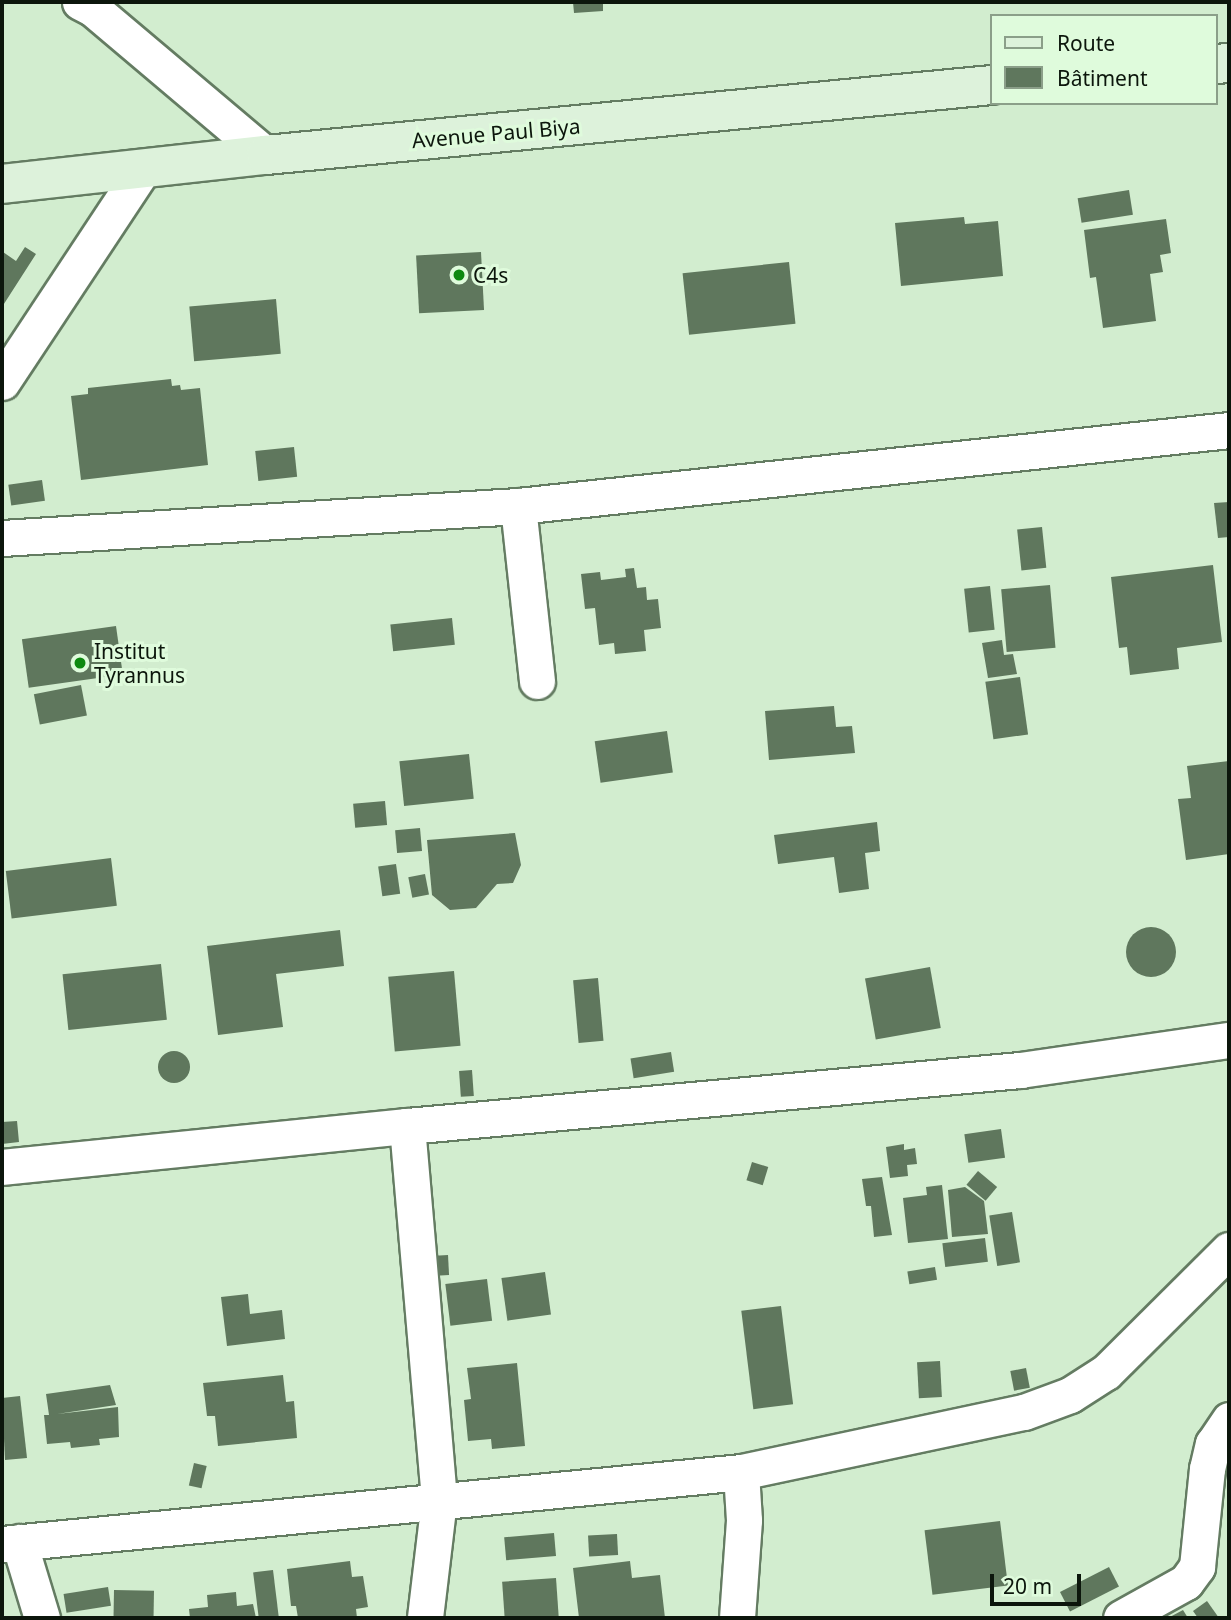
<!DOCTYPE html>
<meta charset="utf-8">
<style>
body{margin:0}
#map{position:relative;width:1231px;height:1620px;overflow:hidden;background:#d2edcf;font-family:"Noto Sans",sans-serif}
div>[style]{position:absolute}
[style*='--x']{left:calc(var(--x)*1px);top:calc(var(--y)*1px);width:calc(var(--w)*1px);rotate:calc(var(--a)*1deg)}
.building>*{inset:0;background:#5f775d;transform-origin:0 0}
.round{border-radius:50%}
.roads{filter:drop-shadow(2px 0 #647c62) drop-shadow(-2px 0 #647c62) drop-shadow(0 2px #647c62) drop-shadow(0 -2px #647c62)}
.minor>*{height:35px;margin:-17.5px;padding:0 17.5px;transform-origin:17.5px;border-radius:17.5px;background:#fff}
.secondary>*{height:38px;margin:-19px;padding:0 19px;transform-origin:19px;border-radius:19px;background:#ddf2db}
.dots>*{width:19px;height:19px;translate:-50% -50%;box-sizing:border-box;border:4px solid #dffbdc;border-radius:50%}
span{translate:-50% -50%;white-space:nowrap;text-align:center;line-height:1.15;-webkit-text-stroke:6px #dffbdc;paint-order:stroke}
.street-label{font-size:21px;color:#0c160c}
.poi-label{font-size:21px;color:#0c160c}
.left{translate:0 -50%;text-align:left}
.frame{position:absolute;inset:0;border:4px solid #0c160c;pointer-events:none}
.legend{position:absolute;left:990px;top:14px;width:228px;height:91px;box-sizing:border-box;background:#dffbdc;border:2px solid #8b9f89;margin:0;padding:9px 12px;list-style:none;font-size:21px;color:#0c160c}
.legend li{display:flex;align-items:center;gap:14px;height:35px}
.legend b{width:35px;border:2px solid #8b9f89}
.scale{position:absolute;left:990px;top:1574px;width:91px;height:32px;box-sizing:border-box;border:4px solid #0c160c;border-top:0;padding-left:9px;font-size:21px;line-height:24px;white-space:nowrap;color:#0c160c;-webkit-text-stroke:5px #dffbdc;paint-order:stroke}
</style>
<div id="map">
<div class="building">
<i style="clip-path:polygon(573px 2px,603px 2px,603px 11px,574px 13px)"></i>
<i style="left:1129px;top:190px;width:25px;height:52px;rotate:81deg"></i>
<i style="clip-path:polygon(964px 217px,965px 224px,998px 221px,1003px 276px,901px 286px,895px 223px)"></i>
<i style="clip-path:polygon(1166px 219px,1171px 253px,1160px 255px,1163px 272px,1150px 274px,1156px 321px,1103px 328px,1096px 277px,1090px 278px,1084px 230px)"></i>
<i style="clip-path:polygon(25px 247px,36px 254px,2px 307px,2px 254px,3px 252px,16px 261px)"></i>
<i style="left:481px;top:252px;width:58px;height:65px;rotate:87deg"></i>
<i style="left:789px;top:262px;width:62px;height:107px;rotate:84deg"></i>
<i style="left:276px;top:299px;width:55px;height:87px;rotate:85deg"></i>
<i style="clip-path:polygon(171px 379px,172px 386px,180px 385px,181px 390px,200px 388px,208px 465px,81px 480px,71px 396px,88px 394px,88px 388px)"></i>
<i style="left:294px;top:447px;width:30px;height:39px;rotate:84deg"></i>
<i style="left:42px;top:480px;width:21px;height:34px;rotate:82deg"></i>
<i style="clip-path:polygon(1229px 502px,1229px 537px,1218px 538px,1214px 503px)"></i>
<i style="left:1042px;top:527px;width:41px;height:25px;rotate:84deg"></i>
<i style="clip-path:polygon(1213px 565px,1222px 642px,1177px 648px,1179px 669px,1130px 675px,1127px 647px,1119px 648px,1111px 577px)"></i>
<i style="clip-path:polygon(634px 568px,637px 588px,646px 587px,647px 600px,658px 599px,661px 628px,644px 630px,646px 651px,615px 654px,614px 643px,599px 645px,595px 608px,585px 609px,581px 574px,600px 572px,601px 580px,626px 577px,625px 569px)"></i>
<i style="left:1050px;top:585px;width:63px;height:49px;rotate:85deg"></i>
<i style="left:990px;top:586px;width:44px;height:26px;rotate:84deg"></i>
<i style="left:452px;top:618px;width:27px;height:62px;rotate:84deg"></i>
<i style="left:116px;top:626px;width:49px;height:95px;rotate:82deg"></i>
<i style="clip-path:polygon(1002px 640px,1004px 655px,1013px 654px,1017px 674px,988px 678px,982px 643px)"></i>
<i style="left:1020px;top:677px;width:58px;height:35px;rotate:82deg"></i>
<i style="left:81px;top:685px;width:31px;height:48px;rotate:79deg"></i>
<i style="clip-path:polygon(834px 706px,836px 727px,852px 726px,855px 753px,769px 760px,765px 711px)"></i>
<i style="left:667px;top:731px;width:42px;height:73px;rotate:82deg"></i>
<i style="left:469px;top:754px;width:45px;height:70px;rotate:84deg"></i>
<i style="clip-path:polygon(1229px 761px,1229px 854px,1186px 860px,1178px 799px,1191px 798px,1187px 766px)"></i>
<i style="left:385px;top:801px;width:24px;height:32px;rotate:85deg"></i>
<i style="clip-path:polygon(877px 822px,880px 851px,865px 853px,869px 889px,839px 893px,834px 857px,778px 864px,774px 835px)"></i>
<i style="left:420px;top:828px;width:23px;height:25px;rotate:85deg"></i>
<i style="clip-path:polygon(515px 833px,521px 865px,513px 883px,497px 884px,476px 908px,450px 910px,432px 895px,427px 840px)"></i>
<i style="left:111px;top:858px;width:48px;height:106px;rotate:83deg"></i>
<i style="left:396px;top:864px;width:30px;height:18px;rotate:82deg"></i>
<i style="left:425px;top:874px;width:21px;height:17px;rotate:79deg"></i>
<i class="round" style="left:1126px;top:927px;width:50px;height:50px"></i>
<i style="clip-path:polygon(340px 930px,344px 966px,276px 974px,283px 1027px,218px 1035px,207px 946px)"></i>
<i style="left:161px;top:964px;width:56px;height:99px;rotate:84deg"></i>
<i style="left:930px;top:967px;width:62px;height:66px;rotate:80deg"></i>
<i style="left:454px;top:971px;width:75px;height:66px;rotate:85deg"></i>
<i style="left:598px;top:978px;width:63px;height:25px;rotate:85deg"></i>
<i class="round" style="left:158px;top:1051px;width:32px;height:32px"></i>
<i style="left:671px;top:1052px;width:20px;height:41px;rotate:81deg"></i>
<i style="left:472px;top:1070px;width:26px;height:13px;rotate:86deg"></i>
<i style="clip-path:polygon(17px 1121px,19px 1142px,2px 1144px,2px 1122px)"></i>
<i style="left:1001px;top:1129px;width:29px;height:37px;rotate:82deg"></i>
<i style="clip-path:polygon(904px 1144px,904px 1150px,915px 1148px,917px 1164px,907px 1165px,908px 1176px,890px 1178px,886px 1147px)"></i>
<i style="left:752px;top:1162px;width:17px;height:19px;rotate:17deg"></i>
<i style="left:978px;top:1171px;width:25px;height:18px;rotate:40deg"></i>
<i style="clip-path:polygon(882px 1177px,892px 1235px,874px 1237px,871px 1206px,866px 1206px,862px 1179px)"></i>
<i style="clip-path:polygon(942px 1185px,948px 1239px,908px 1243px,903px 1198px,927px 1195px,926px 1187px)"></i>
<i style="clip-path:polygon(965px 1187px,984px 1201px,988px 1234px,952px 1237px,948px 1190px)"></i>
<i style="left:1012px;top:1212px;width:51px;height:23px;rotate:81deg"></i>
<i style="left:985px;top:1238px;width:24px;height:43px;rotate:83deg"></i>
<i style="left:448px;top:1255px;width:20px;height:13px;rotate:87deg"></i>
<i style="left:935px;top:1267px;width:13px;height:28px;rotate:81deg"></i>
<i style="left:545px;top:1272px;width:43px;height:44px;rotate:82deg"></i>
<i style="left:487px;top:1279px;width:42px;height:42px;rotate:83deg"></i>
<i style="clip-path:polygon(248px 1294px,250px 1314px,282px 1310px,285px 1339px,227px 1346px,221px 1297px)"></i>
<i style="left:781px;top:1306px;width:99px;height:40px;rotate:83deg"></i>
<i style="left:940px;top:1361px;width:36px;height:23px;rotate:87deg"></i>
<i style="clip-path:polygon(517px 1363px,525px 1446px,492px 1449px,491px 1439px,468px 1441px,464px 1400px,471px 1399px,467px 1368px)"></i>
<i style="left:1026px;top:1368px;width:20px;height:16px;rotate:79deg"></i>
<i style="clip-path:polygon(283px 1375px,286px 1402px,294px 1401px,297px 1438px,218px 1446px,215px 1416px,207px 1416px,203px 1383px)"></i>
<i style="clip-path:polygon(110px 1385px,116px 1405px,57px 1414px,118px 1407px,119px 1437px,99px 1439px,100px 1445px,71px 1448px,70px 1442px,47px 1444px,44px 1415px,49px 1415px,46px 1394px)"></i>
<i style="clip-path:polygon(20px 1396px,27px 1458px,5px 1460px,2px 1398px)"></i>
<i style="left:194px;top:1463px;width:13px;height:23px;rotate:13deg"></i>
<i style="left:1000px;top:1521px;width:65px;height:76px;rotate:83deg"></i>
<i style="left:554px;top:1533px;width:23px;height:50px;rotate:85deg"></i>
<i style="left:617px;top:1534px;width:21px;height:29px;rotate:87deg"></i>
<i style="clip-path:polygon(350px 1561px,352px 1577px,363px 1576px,368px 1607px,356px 1609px,357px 1618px,298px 1618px,296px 1606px,291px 1606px,287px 1569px)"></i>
<i style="clip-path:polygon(630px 1561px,632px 1578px,660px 1575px,665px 1618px,579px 1618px,573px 1568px)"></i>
<i style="left:1109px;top:1567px;width:22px;height:55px;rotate:63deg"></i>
<i style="left:273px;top:1570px;width:48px;height:20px;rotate:83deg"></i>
<i style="left:556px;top:1578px;width:40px;height:54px;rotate:86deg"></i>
<i style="left:108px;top:1587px;width:19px;height:45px;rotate:81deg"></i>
<i style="left:114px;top:1590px;width:40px;height:28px;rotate:1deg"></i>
<i style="clip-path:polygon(236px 1592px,237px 1606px,253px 1604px,256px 1618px,190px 1618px,189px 1609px,208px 1607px,207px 1595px)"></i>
<i style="clip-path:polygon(1207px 1601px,1219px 1618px,1198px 1618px,1193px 1611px)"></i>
<i style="clip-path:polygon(1183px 1610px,1188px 1618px,1168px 1618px)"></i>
</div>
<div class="roads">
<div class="minor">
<i style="--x:80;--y:2;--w:13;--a:27"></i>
<i style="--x:92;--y:8;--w:228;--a:40.2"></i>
<i style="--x:2;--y:382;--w:255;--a:-56.5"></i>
<i style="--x:518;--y:506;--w:176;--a:83.8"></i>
<i style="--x:2;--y:538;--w:517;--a:-3.55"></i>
<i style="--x:518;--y:506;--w:715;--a:-6.1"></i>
<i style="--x:407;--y:1126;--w:375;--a:85.1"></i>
<i style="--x:439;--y:1500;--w:119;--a:96.8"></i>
<i style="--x:2;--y:1167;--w:407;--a:-5.8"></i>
<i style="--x:407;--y:1126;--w:616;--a:-5.22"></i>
<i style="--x:1020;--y:1070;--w:211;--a:-8.2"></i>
<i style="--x:19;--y:1542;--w:79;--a:73.2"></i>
<i style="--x:2;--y:1544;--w:742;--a:-5.56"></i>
<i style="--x:741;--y:1472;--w:289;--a:-12"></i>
<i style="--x:1024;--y:1412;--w:49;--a:-20.3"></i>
<i style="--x:1070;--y:1395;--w:43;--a:-32.6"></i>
<i style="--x:1106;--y:1372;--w:173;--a:-44.8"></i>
<i style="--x:737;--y:1618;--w:98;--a:-85.9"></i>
<i style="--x:744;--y:1520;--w:48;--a:-93.6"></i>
<i style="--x:1121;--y:1618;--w:74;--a:-29"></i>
<i style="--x:1186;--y:1582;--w:19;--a:-54"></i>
<i style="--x:1197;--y:1567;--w:99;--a:-84.2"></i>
<i style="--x:1207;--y:1469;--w:26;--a:-77"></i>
<i style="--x:1213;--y:1444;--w:29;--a:-56"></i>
</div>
<div class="secondary">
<i style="--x:1215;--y:64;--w:14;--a:-4"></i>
<i style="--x:2;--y:184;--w:266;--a:-6.3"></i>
<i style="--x:266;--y:155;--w:728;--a:-5.51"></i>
</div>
</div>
<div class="dots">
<i style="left:459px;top:275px;background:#0d8910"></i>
<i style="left:80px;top:663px;background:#0d8910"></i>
</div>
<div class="street-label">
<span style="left:496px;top:133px;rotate:-5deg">Avenue Paul Biya</span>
</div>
<div class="poi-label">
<span class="left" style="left:473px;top:275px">C4s</span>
<span class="left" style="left:94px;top:663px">Institut<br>Tyrannus</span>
</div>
<div class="frame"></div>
<ul class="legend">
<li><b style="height:9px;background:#ddf2db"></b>Route</li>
<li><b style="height:19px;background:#5f775d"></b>Bâtiment</li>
</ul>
<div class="scale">20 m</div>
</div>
